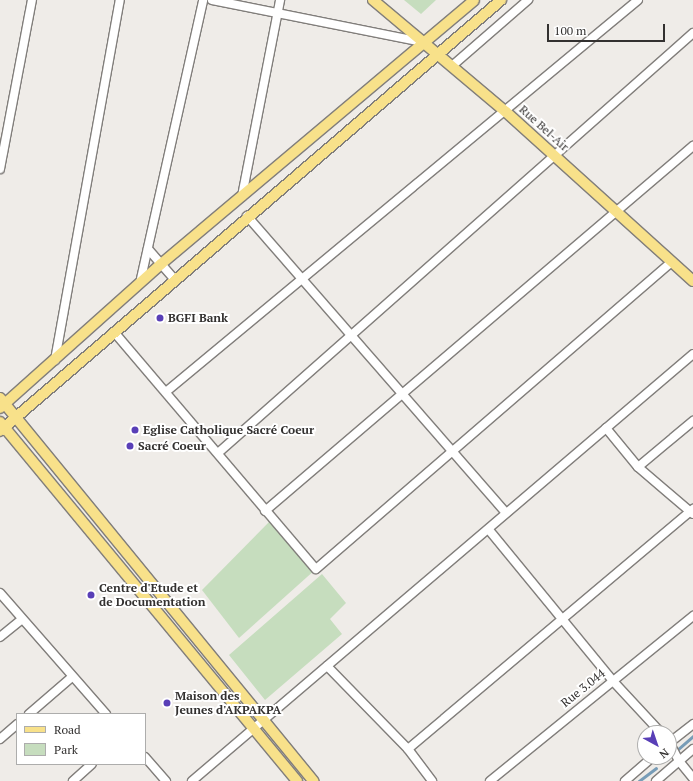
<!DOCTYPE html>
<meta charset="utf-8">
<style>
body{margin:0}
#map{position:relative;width:693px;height:781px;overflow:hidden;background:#efece8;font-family:"PT Serif",serif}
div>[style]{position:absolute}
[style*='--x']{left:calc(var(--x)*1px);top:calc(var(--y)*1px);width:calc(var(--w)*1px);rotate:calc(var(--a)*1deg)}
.green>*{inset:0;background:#c6ddbe}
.stream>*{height:2.5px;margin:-1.25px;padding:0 1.25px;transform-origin:1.25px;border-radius:1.25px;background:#779cb7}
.roads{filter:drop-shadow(1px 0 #817e7b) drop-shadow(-1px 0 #817e7b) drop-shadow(0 1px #817e7b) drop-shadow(0 -1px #817e7b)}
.minor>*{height:8px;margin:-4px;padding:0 4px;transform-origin:4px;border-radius:4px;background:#fff}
.major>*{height:10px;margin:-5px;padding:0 5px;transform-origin:5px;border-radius:5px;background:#f8e18a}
.dots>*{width:11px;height:11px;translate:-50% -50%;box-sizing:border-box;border:2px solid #fff;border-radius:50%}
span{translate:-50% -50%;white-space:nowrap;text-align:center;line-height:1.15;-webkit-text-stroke:4px #fff;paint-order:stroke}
.street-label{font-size:12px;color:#333130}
.poi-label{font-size:12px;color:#333130;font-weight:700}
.left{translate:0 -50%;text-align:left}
.legend{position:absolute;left:16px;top:713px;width:130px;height:52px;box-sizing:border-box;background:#fff;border:1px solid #adadac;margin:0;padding:5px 7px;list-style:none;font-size:12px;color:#333130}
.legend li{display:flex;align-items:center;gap:8px;height:20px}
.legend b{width:20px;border:1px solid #adadac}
.north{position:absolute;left:637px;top:725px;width:40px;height:40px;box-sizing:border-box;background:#fff;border:1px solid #adadac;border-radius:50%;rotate:140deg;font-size:11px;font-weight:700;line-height:16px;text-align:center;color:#333130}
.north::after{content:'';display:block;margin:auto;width:14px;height:18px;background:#593fb7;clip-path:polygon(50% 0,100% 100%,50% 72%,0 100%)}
.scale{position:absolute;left:547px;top:24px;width:118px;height:18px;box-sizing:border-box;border:2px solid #333130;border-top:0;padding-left:5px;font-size:12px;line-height:14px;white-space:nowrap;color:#333130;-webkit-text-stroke:3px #fff;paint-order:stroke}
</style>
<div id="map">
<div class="green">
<i style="clip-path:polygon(404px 0,436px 0,421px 14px)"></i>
<i style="clip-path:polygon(270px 521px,316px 569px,239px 638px,202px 590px)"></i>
<i style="clip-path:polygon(322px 574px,346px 603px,330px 619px,342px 634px,265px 700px,229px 655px)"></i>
</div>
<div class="stream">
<i style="--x:676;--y:751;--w:23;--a:-41"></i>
<i style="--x:639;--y:781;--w:21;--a:-37"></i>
</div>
<div class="roads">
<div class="minor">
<i style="--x:212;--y:0;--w:215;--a:11.3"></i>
<i style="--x:452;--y:66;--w:101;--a:-41"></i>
<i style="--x:0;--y:169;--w:172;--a:-79.3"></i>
<i style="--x:242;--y:196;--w:200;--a:-79"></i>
<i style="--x:247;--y:216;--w:394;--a:48.9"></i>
<i style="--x:148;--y:249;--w:41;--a:48.9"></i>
<i style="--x:140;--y:283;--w:290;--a:-77.4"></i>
<i style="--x:114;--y:332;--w:311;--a:49.6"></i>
<i style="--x:316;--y:569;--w:470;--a:-40.8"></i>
<i style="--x:55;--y:360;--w:366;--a:-79.8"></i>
<i style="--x:167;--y:391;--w:612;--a:-39.7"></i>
<i style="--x:606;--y:428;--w:50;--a:50.6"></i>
<i style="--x:638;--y:467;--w:72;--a:40.5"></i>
<i style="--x:218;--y:453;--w:634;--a:-41.48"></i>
<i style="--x:638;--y:467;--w:72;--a:-39.9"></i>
<i style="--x:265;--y:511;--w:563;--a:-40.46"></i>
<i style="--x:489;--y:530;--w:194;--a:50.6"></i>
<i style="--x:612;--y:680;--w:72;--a:47.2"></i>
<i style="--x:0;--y:593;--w:161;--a:48.8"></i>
<i style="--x:0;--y:637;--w:28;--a:-39"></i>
<i style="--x:327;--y:666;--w:116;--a:45.7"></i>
<i style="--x:408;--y:749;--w:40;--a:53"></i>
<i style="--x:29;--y:714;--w:57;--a:-40.7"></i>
<i style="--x:0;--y:739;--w:23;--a:-41"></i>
<i style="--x:669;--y:742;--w:21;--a:62"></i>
<i style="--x:679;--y:761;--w:22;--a:51"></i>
<i style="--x:669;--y:743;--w:31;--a:-38"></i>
<i style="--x:408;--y:749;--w:373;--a:-40.1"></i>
<i style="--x:145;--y:757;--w:32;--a:49"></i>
<i style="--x:73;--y:781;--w:25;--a:-42"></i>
<i style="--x:192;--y:781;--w:658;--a:-40.44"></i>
<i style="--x:490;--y:781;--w:262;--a:-39.1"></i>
<i style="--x:625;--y:781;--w:37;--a:-41"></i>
<i style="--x:656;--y:781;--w:49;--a:-40.9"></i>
</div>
<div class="major">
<i style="--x:373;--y:0;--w:174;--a:40.1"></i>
<i style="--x:506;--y:112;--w:252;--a:42.1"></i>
<i style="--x:0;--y:398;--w:495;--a:50.7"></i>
<i style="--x:0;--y:408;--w:216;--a:-41.8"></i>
<i style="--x:161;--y:264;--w:409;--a:-40.1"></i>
<i style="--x:0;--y:422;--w:466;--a:50.4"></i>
<i style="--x:0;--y:431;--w:661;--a:-40.7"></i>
</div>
</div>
<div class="dots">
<i style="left:160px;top:318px;background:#593fb7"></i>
<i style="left:135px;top:430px;background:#593fb7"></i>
<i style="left:130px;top:446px;background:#593fb7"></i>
<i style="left:91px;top:595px;background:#593fb7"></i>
<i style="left:167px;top:703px;background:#593fb7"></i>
</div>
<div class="street-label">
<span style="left:544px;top:128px;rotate:42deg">Rue Bel-Air</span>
<span style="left:583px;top:688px;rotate:-39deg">Rue 3.044</span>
</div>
<div class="poi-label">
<span class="left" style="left:168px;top:318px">BGFI Bank</span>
<span class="left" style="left:143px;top:430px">Eglise Catholique Sacré Coeur</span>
<span class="left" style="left:138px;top:446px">Sacré Coeur</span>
<span class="left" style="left:99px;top:595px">Centre d'Etude et<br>de Documentation</span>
<span class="left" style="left:175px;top:703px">Maison des<br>Jeunes d'AKPAKPA</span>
</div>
<ul class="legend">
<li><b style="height:5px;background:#f8e18a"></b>Road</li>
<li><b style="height:11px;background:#c6ddbe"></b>Park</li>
</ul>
<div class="north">N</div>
<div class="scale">100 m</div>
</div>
